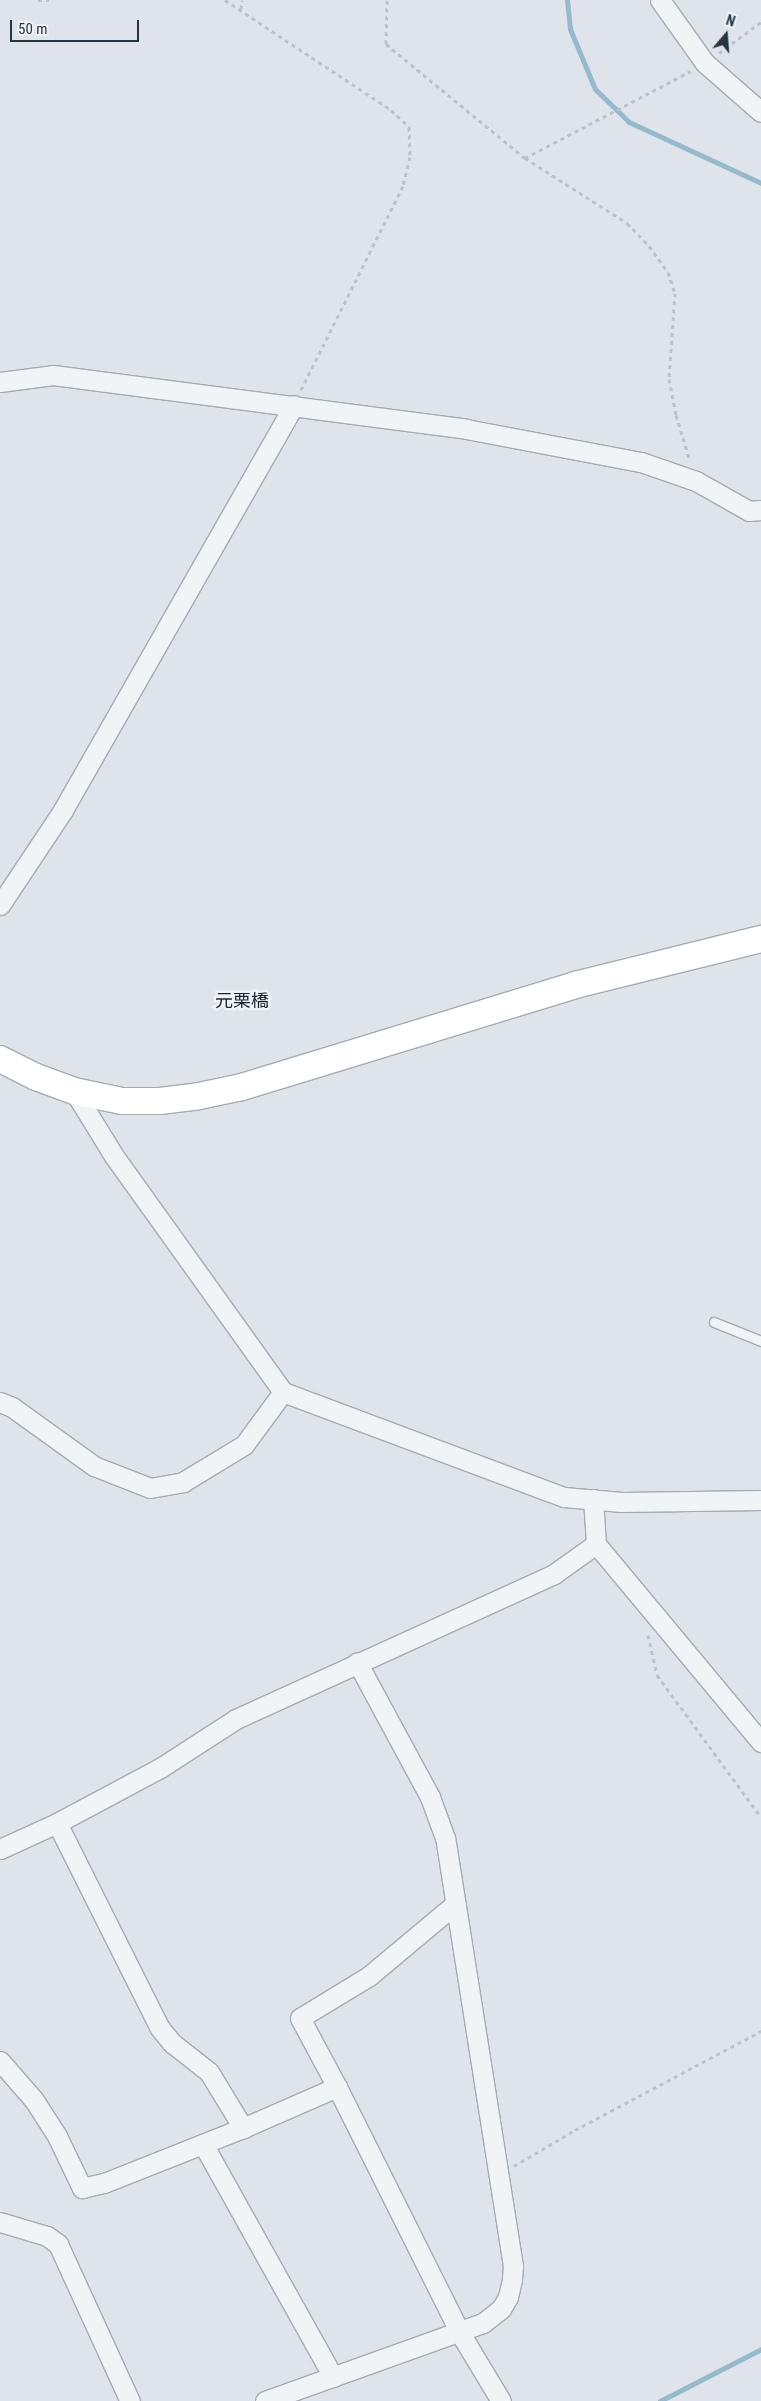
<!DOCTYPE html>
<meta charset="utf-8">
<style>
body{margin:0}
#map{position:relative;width:761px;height:2401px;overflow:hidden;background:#dee4e9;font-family:"Roboto Condensed","Noto Sans JP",sans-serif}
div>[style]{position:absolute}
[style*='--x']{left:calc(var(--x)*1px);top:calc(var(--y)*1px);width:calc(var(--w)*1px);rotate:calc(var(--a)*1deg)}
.stream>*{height:5px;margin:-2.5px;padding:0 2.5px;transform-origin:2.5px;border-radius:2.5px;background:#95bacd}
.path>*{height:3px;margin-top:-1.5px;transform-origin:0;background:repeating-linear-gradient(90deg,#bcc2c8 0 4px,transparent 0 8px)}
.roads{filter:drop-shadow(1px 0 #a3acb4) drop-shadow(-1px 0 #a3acb4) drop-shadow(0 1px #a3acb4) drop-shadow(0 -1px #a3acb4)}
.lane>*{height:9px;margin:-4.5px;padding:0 4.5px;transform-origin:4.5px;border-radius:4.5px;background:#f1f4f7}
.street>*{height:19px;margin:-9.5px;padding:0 9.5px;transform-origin:9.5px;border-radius:9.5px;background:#f1f4f7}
.secondary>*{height:26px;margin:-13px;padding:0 13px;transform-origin:13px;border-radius:13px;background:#fff}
span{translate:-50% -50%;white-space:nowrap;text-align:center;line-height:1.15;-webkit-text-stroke:5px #eef3f7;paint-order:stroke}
.quarter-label{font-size:18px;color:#182632}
.north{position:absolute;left:701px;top:10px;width:50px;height:50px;-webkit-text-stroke:4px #eef3f7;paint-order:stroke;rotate:18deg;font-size:14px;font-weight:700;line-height:20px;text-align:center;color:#253542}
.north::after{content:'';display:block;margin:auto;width:18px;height:22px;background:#253542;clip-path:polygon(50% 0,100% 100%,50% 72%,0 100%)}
.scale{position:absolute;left:10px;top:20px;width:129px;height:22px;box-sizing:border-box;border:2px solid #253542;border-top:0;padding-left:6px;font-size:15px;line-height:18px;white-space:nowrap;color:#253542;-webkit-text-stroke:4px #eef3f7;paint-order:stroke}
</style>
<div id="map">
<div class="stream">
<i style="--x:567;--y:0;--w:29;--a:84"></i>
<i style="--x:570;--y:29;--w:65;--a:67.4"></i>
<i style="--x:595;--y:89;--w:47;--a:44.1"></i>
<i style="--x:629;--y:122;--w:145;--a:24.8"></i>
<i style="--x:660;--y:2401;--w:114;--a:-27.2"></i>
</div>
<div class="path">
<i style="--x:38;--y:0;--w:11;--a:0"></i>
<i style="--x:225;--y:0;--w:199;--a:33.5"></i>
<i style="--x:391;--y:110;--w:25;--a:43"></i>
<i style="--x:409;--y:127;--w:30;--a:88"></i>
<i style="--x:410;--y:157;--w:30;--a:104"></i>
<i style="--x:403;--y:186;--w:228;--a:116.6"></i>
<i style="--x:387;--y:0;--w:44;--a:91.3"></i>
<i style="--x:386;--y:44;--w:180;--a:39.4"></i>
<i style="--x:525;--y:158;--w:121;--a:32.5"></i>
<i style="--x:627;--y:223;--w:32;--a:46"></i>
<i style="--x:649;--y:246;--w:32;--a:54"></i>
<i style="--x:668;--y:272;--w:22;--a:72"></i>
<i style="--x:675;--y:293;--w:86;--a:94"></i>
<i style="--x:669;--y:379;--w:37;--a:79"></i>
<i style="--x:676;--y:415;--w:48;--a:73.1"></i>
<i style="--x:241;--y:9;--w:9;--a:-84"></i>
<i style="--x:719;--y:53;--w:52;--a:-36.4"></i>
<i style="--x:525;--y:158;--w:187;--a:-27.7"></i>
<i style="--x:648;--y:1635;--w:41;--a:77.3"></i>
<i style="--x:657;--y:1675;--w:176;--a:53.8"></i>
<i style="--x:514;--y:2166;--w:71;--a:-30.5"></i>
<i style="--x:575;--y:2130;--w:211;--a:-28"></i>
</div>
<div class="roads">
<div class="lane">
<i style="--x:714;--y:1322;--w:51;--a:22"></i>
</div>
<div class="street">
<i style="--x:660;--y:0;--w:77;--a:54.5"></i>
<i style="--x:705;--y:63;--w:74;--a:41.2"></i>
<i style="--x:0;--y:382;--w:53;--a:-7.5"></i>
<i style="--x:53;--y:375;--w:417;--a:7.4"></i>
<i style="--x:466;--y:429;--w:178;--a:10.7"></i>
<i style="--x:641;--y:462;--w:58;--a:19.1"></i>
<i style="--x:696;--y:481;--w:61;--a:29.5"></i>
<i style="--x:749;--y:511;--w:12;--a:-5"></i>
<i style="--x:0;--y:905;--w:114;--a:-56.4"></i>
<i style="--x:63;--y:810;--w:466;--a:-60.3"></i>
<i style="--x:74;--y:1091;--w:76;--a:58.4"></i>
<i style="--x:114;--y:1156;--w:290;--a:54.4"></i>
<i style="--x:283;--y:1392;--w:300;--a:20.5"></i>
<i style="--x:564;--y:1497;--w:58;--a:4.9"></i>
<i style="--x:622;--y:1502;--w:139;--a:-0.8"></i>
<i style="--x:0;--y:1402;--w:13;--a:23"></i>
<i style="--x:12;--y:1407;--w:101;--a:35.7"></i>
<i style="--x:94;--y:1466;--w:60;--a:21.4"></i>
<i style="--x:150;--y:1488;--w:34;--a:-10"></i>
<i style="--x:183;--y:1482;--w:71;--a:-31.2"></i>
<i style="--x:244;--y:1445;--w:66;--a:-53.7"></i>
<i style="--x:596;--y:1544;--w:258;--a:50.2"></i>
<i style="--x:57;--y:1823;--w:228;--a:63.4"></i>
<i style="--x:159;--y:2027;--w:21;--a:51"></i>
<i style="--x:172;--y:2043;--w:47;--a:38.1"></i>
<i style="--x:209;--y:2072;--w:66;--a:58.7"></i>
<i style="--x:0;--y:1849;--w:63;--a:-24.5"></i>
<i style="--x:57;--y:1823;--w:117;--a:-28.1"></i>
<i style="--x:160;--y:1768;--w:90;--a:-32.8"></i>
<i style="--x:236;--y:1719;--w:349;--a:-24.5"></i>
<i style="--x:554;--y:1574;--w:52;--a:-35.5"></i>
<i style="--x:596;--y:1544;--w:45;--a:-93.8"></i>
<i style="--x:0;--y:2061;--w:52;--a:48.9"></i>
<i style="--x:34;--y:2100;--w:43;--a:57.4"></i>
<i style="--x:57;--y:2136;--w:58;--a:64.3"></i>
<i style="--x:82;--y:2188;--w:23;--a:-13"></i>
<i style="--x:104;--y:2183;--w:149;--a:-21.6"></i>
<i style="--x:243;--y:2128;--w:103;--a:-23.6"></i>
<i style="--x:337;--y:2087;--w:275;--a:63.4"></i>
<i style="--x:460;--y:2333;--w:79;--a:58.9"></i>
<i style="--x:337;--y:2087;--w:78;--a:-118.2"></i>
<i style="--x:300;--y:2018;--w:81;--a:-31.3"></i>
<i style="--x:369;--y:1976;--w:111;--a:-39.9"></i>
<i style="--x:203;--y:2144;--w:267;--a:60.8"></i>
<i style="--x:0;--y:2222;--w:49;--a:16.6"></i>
<i style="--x:47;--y:2236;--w:14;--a:36"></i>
<i style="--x:58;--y:2244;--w:173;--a:65.4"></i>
<i style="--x:265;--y:2401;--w:232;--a:-19.7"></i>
<i style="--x:483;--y:2323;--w:23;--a:-38"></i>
<i style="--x:501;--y:2309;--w:14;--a:-60"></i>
<i style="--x:508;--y:2297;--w:18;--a:-77"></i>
<i style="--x:512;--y:2279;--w:13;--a:-86"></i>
<i style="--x:513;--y:2266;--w:433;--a:-99"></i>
<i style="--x:445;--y:1838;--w:44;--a:-110.1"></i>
<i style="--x:430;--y:1797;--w:153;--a:-118.4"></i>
</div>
<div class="secondary">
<i style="--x:0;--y:1059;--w:40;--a:26.6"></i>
<i style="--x:36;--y:1077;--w:40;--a:20.2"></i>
<i style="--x:74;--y:1091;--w:49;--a:11.8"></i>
<i style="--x:122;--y:1101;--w:38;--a:0"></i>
<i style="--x:160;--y:1101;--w:39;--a:-7"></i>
<i style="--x:199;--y:1096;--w:44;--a:-11.8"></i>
<i style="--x:242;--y:1087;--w:348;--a:-17"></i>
<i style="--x:575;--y:985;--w:192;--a:-13.9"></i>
</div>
</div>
<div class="quarter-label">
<span style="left:242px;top:1001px">元栗橋</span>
</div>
<div class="north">N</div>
<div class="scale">50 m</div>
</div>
